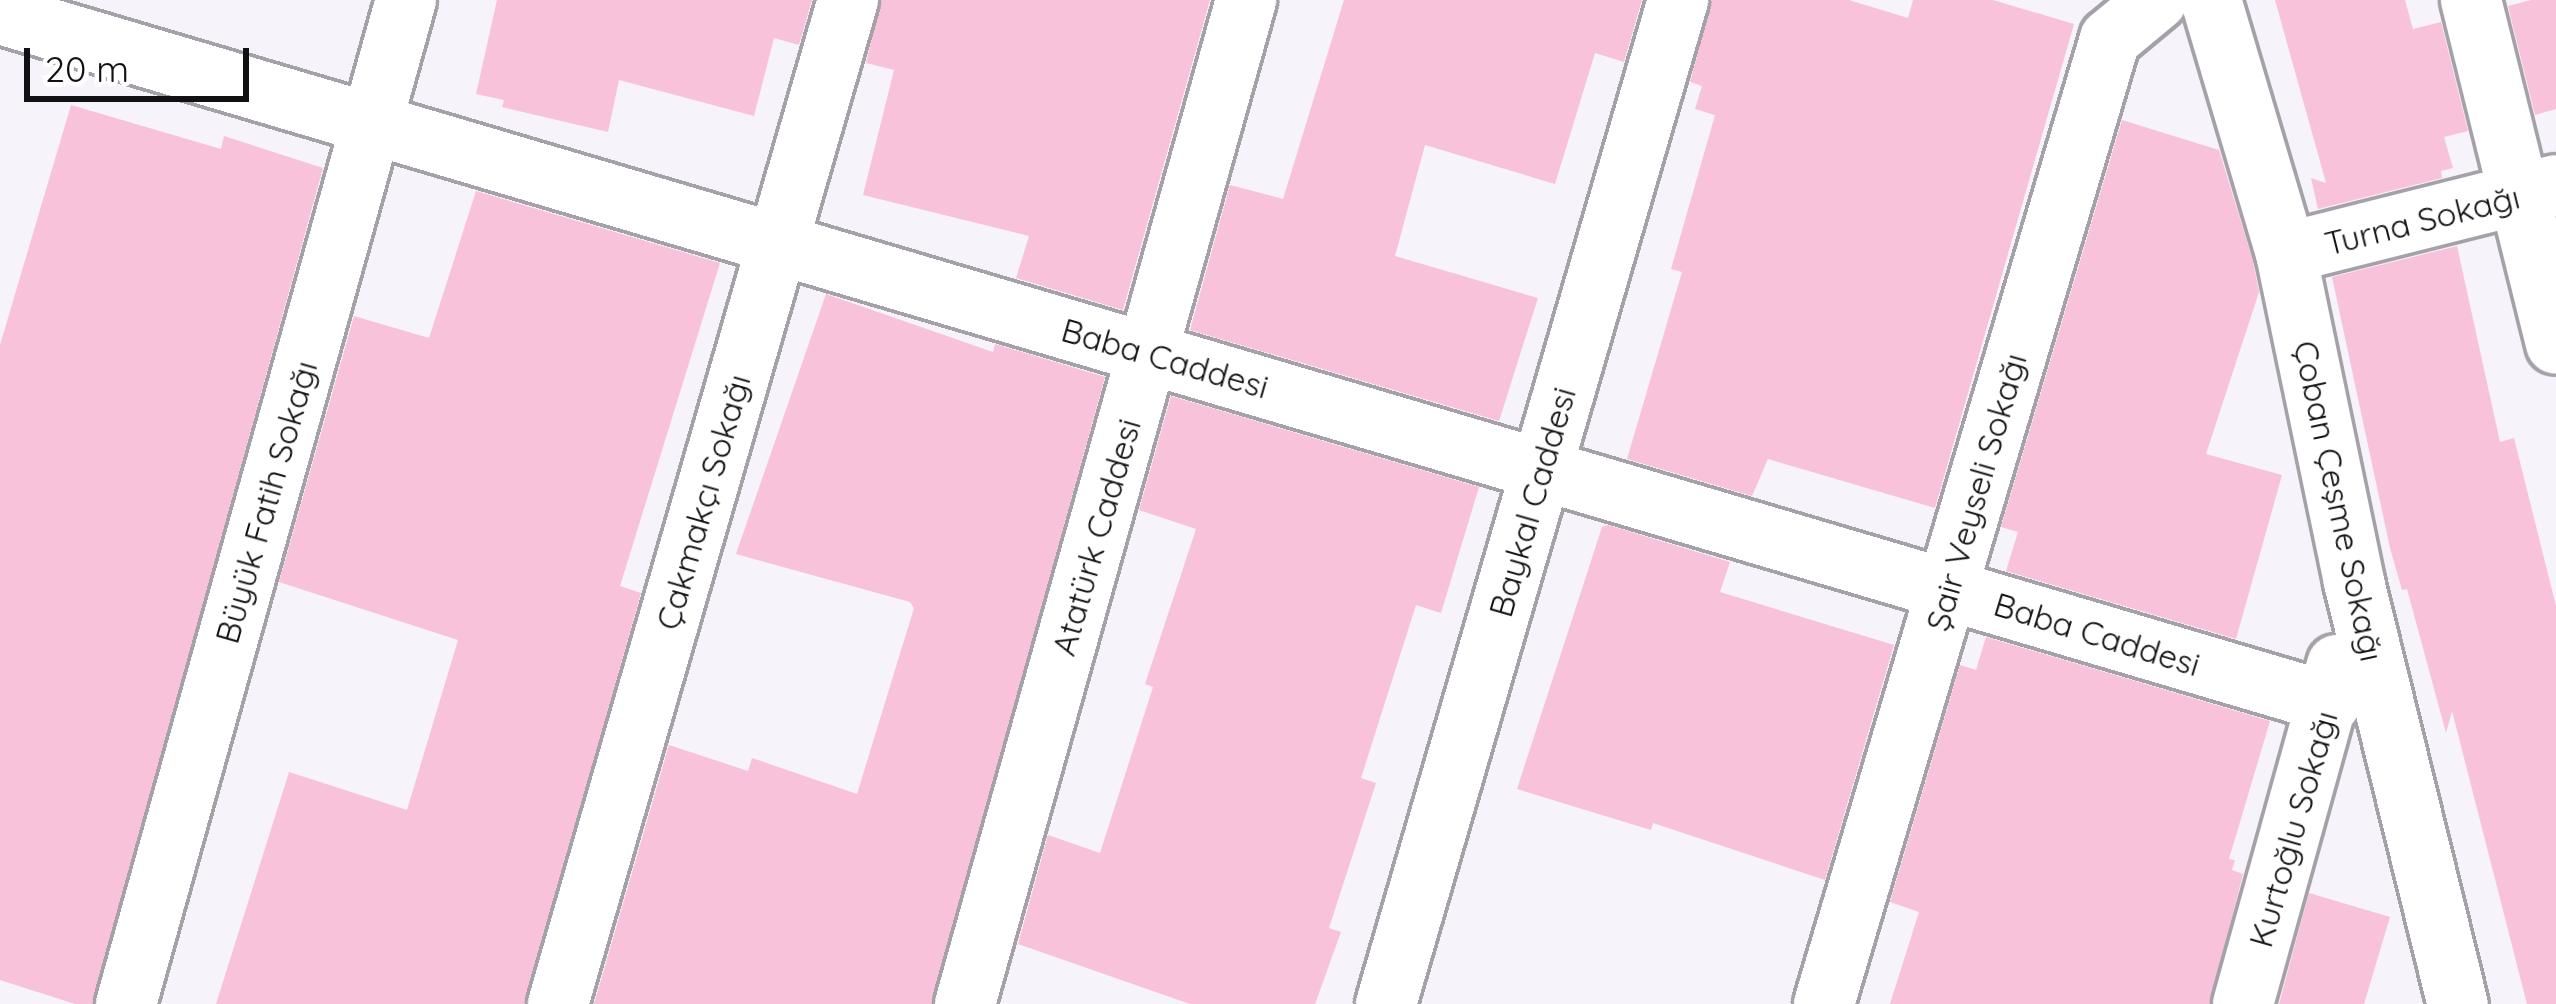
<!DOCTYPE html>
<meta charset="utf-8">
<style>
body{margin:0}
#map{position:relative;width:2556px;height:1004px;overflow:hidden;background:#f7f3fa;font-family:Quicksand,sans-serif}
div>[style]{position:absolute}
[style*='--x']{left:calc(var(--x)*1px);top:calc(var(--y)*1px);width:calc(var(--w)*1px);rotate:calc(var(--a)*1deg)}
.building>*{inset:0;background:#f7c2da}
.roads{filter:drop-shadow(3px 0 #a5a1a8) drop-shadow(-3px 0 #a5a1a8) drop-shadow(0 3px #a5a1a8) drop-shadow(0 -3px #a5a1a8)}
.street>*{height:60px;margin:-30px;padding:0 30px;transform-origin:30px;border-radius:30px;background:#fff}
span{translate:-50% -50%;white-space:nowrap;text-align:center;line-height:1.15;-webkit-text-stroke:9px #fff;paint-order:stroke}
.street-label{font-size:33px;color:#111012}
.scale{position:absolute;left:24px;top:48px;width:225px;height:54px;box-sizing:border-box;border:6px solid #111012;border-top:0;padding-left:15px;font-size:36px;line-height:42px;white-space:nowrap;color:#111012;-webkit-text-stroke:9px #fff;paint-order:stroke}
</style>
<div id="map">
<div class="building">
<i style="clip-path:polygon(497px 0,812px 0,799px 45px,774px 38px,754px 116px,619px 80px,608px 132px,502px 107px,504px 100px,476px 94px)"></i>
<i style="clip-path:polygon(881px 0,1210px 0,1123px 310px,1016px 278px,1029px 236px,863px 195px,894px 70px,866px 63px)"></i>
<i style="clip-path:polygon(1344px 0,1642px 0,1624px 62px,1595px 53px,1555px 184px,1425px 145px,1395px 256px,1538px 298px,1499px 421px,1190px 330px,1230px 185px,1283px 199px)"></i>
<i style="clip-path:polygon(1712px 0,1849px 0,1908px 18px,1913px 0,1993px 0,2074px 24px,1935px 508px,1768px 459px,1752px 496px,1627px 459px,1682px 272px,1671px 269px,1715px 115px,1695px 109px,1702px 86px,1690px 82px)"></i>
<i style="clip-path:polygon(2275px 0,2405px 0,2413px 29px,2441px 22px,2468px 131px,2444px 137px,2453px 168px,2441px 171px,2442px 178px,2318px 209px,2311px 178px,2326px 183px)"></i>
<i style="clip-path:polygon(2531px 0,2556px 0,2556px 109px,2535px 115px,2508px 6px)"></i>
<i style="clip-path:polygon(71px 105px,221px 149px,224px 136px,323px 168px,93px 1004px,75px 1004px,0 980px,0 345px)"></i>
<i style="clip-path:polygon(2122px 120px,2219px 150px,2253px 261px,2259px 292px,2206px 454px,2282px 475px,2236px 639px,2006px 571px,2018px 532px,2001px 527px)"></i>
<i style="clip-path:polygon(476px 191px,720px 263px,620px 586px,641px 593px,525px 1004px,216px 1004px,289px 772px,407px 810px,458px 640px,279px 582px,354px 316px,429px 338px)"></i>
<i style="clip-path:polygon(2457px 246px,2500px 442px,2514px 438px,2556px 606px,2556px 1004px,2527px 1004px,2452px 711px,2446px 733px,2407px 589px,2402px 590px,2390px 548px,2332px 277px)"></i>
<i style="clip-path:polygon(826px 294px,993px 352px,995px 344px,1105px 377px,932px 1004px,594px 1004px,669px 745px,748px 771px,752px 758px,857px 794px,914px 608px,910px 602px,736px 554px)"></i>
<i style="clip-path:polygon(1171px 396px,1479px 487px,1441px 613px,1416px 605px,1361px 778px,1376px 783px,1329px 928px,1341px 932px,1315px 1004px,1190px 1004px,1018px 944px,1048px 835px,1100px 853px,1153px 687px,1145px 684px,1196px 529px,1139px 510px)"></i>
<i style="clip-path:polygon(1608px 525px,1730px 562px,1720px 592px,1894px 645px,1825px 880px,1653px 823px,1651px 830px,1517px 789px,1602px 527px)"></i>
<i style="clip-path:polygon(1986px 637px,2270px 721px,2229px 859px,2235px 860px,2232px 870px,2243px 874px,2210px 1004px,1890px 1004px,1919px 912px,1890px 902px,1960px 665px,1976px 670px)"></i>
<i style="clip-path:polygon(2309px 893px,2390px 917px,2364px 1004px,2279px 1004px)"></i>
</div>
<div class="roads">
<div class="street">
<i style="--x:2211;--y:0;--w:264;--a:73.5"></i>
<i style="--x:2286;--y:253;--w:336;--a:78.3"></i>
<i style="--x:2354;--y:582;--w:435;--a:76.2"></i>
<i style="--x:2471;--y:0;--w:354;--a:76.1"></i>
<i style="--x:0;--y:14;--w:2430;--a:16.47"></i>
<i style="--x:2286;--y:253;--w:278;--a:-14.1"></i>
<i style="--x:126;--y:1004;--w:1042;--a:-74.42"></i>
<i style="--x:558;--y:1004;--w:1045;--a:-73.89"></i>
<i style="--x:965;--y:1004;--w:1043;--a:-74.36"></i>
<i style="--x:1386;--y:1004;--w:1046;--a:-73.78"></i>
<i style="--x:1824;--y:1004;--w:1006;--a:-73.49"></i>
<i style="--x:2110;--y:39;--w:61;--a:-39.7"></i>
<i style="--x:2243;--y:1004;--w:352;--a:-74.5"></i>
</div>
</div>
<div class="street-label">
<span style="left:2422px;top:220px;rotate:-14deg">Turna Sokağı</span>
<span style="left:1165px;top:358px;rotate:16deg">Baba Caddesi</span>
<span style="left:1976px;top:492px;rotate:-74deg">Şair Veyseli Sokağı</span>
<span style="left:2339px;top:501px;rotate:78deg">Çoban Çeşme Sokağı</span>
<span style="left:266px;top:502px;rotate:-74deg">Büyük Fatih Sokağı</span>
<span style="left:703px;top:502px;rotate:-74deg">Çakmakçı Sokağı</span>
<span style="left:1532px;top:502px;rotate:-74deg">Baykal Caddesi</span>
<span style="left:1096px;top:537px;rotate:-74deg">Atatürk Caddesi</span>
<span style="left:2097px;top:634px;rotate:17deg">Baba Caddesi</span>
<span style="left:2293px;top:829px;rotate:-74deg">Kurtoğlu Sokağı</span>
</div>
<div class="scale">20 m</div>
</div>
